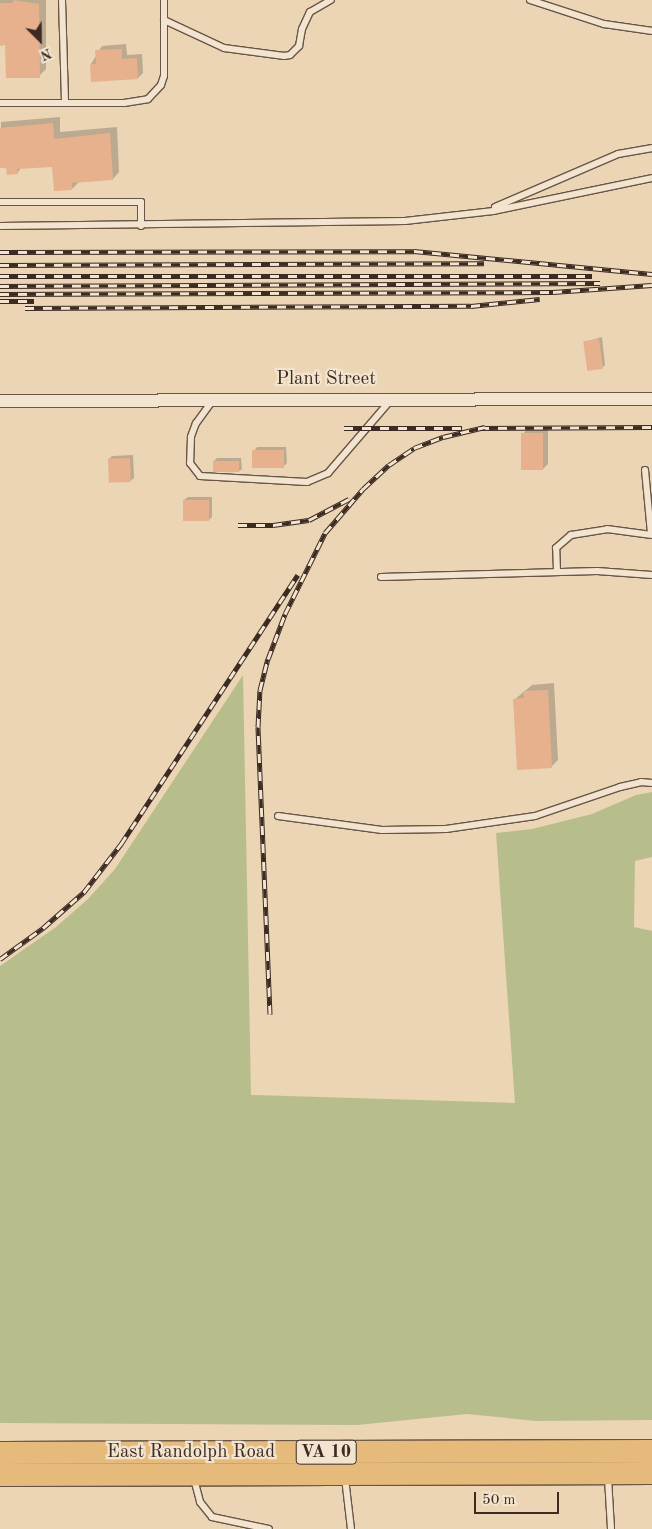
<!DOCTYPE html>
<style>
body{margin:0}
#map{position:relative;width:652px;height:1529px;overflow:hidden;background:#ebd5b4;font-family:"Old Standard TT",serif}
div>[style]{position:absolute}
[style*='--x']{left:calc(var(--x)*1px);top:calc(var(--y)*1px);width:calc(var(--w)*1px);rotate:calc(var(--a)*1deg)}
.green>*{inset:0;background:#b8bd8c}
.shadow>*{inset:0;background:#0003}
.building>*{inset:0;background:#e7b18e;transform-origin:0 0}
.roads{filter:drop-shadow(1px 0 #685547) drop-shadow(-1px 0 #685547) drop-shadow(0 1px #685547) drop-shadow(0 -1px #685547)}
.lane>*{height:6px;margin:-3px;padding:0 3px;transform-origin:3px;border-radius:3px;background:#f2e4ce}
.street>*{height:12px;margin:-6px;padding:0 6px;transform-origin:6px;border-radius:6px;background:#f2e4ce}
.highway>*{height:22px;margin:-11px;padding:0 11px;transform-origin:11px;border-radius:11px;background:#e6ba7a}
.rail>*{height:5px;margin-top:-2.5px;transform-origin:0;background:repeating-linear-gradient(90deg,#f2e4ce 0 9px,#3c2a23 0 18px);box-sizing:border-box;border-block:1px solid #3c2a23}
span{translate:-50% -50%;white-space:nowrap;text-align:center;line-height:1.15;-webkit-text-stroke:4.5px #f2e4ce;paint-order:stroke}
.shield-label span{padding:1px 4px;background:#f2e4ce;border:1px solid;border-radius:4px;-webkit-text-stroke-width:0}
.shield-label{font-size:18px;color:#3c2a23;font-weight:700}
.street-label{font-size:19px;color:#3c2a23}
.north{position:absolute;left:15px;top:15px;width:50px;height:50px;-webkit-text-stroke:4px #f2e4ce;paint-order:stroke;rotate:157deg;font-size:14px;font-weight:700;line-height:20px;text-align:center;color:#3c2a23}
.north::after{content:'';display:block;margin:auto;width:18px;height:22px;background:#3c2a23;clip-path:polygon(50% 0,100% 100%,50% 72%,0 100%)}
.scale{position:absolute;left:474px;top:1492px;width:85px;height:22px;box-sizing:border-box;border:2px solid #3c2a23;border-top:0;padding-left:6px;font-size:15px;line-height:18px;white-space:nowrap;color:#3c2a23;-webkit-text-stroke:4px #f2e4ce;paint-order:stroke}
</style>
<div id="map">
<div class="green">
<i style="clip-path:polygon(243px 675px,251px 1095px,515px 1103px,496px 833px,532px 829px,592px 814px,636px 795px,652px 792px,652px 857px,635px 861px,634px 927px,652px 931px,652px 1420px,536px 1421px,467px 1414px,357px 1425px,0 1423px,0 966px,56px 927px,88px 899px,115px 869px)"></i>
</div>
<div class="shadow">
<i style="clip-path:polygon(0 0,46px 0,46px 69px,39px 76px,7px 44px,0 44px)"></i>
<i style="clip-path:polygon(126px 44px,127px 55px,142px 54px,143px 73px,138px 78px,91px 64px,102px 46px)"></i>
<i style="clip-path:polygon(60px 117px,60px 132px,117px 127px,119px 172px,113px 179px,79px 182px,72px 189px,53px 165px,22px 167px,17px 173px,8px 166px,0 167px,1px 122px)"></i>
<i style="clip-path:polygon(602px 337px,605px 365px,602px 368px,585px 342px)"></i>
<i style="clip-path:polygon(528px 428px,548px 428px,548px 464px,543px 469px,523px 434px)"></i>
<i style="clip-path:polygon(257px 447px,286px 447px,287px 463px,283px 467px,254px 451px)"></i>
<i style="clip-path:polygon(133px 455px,134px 478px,130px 481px,109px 459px,112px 456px)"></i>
<i style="clip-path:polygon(217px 458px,241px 458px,242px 469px,238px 472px,214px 461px)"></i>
<i style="clip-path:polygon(188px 497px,212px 497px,212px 517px,209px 520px,184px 500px)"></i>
<i style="clip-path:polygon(554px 683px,558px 760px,551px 767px,514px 700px,532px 685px)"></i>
</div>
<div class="building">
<i style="clip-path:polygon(13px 0,39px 4px,40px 78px,6px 78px,5px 45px,0 46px,0 3px,13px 3px)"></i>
<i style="clip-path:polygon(122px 49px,122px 59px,137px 58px,138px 79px,91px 82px,90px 64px,96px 64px,95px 50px)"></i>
<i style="clip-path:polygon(53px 123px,54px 139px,110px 133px,113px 180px,72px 183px,72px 190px,54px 191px,52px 167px,17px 169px,18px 174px,7px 175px,6px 168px,0 168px,0 128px)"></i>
<i style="left:599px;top:339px;width:30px;height:16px;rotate:82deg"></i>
<i style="left:521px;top:433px;width:22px;height:37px"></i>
<i style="left:252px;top:450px;width:32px;height:18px"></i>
<i style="left:130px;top:458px;width:24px;height:22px;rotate:88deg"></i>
<i style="left:213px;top:461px;width:26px;height:11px"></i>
<i style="left:183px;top:500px;width:26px;height:21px"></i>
<i style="clip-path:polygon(548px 690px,552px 768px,517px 770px,513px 699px,524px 698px,523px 691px)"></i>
</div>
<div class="roads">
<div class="lane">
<i style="--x:62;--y:0;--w:103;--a:88.3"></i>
<i style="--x:530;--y:0;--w:78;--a:18"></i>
<i style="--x:604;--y:24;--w:49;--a:8.3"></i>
<i style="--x:164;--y:20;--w:66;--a:25"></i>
<i style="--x:224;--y:48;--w:61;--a:7.6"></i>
<i style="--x:284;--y:56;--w:6;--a:-9"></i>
<i style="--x:290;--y:55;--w:13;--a:-45"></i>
<i style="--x:299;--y:46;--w:17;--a:-80"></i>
<i style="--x:302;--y:29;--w:19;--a:-65"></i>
<i style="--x:310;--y:12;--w:24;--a:-30"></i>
<i style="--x:0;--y:103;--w:124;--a:0"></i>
<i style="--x:124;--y:103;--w:24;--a:-9"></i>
<i style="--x:148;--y:99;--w:19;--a:-47"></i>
<i style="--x:161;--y:85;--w:9;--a:-72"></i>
<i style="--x:164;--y:76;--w:76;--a:-90"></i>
<i style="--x:0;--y:202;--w:141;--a:0"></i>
<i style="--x:141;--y:202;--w:24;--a:90"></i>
<i style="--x:495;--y:207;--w:134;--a:-23.3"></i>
<i style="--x:618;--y:154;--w:35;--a:-10"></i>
<i style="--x:0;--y:226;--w:405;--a:-0.7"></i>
<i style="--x:405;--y:221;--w:89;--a:-6.5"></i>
<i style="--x:493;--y:211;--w:162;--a:-11.7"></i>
<i style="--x:213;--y:400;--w:29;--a:126"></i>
<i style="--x:196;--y:423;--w:15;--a:110"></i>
<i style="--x:191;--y:437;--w:26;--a:92"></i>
<i style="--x:190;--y:463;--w:16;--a:52"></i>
<i style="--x:200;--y:476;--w:107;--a:3.2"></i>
<i style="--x:307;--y:482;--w:23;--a:-23"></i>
<i style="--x:328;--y:473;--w:95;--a:-49.3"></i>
<i style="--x:645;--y:470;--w:64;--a:84.6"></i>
<i style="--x:557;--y:571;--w:23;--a:-92"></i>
<i style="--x:556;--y:548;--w:20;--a:-41"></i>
<i style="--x:571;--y:535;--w:36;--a:-9"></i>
<i style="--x:607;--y:529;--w:45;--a:7.6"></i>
<i style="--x:381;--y:577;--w:216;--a:-1.6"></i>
<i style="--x:597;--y:571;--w:55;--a:4.2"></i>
<i style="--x:278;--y:816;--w:105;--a:7.7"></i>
<i style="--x:382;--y:830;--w:64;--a:-0.9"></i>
<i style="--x:446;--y:829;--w:90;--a:-8.3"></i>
<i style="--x:535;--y:816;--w:90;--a:-18.8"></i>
<i style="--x:620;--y:787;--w:22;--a:-13"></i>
<i style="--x:641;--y:782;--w:11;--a:5"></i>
<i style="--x:345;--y:1478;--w:51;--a:83.3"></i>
<i style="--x:608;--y:1478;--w:51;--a:86.6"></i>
<i style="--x:194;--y:1479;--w:24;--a:75"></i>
<i style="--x:200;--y:1502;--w:19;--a:51"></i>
<i style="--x:212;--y:1517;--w:58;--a:11.9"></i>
</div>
<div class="street">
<i style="--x:0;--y:401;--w:652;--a:-0.18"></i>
</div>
<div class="highway">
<i style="--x:0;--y:1453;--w:652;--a:-0.18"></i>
<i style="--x:0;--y:1475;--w:652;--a:-0.18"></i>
</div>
</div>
<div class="rail">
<i style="--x:0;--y:252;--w:414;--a:-0.1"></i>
<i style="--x:414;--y:251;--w:239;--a:5.5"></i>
<i style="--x:0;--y:265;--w:484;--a:-0.2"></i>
<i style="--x:0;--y:276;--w:592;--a:0"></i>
<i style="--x:0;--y:286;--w:600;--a:-0.29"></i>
<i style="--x:0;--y:294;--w:553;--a:-0.21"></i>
<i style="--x:553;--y:292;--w:99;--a:-4"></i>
<i style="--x:0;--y:301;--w:34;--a:0"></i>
<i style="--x:25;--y:308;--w:446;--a:-0.3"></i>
<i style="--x:471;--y:306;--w:69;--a:-5.8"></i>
<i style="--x:344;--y:428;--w:118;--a:0"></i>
<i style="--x:480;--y:428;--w:172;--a:-0.3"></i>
<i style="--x:238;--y:525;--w:35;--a:0"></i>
<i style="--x:273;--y:525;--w:36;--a:-8"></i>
<i style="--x:309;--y:520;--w:45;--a:-27.7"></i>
<i style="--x:0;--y:959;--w:53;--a:-35.8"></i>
<i style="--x:43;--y:928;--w:55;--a:-41.3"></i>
<i style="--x:84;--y:892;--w:61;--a:-52.4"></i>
<i style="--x:121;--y:844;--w:322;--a:-56.7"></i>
<i style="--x:270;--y:1014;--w:287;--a:-92.4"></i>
<i style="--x:258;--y:727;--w:37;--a:-87"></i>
<i style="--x:260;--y:690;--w:32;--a:-76"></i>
<i style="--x:268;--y:659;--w:48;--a:-69.3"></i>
<i style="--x:285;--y:614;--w:90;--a:-63.7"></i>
<i style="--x:325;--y:533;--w:58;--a:-49.2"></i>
<i style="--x:363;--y:489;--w:35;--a:-43"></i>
<i style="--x:389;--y:465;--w:30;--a:-34"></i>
<i style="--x:414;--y:448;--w:31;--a:-21"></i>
<i style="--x:443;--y:437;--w:43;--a:-13.4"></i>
</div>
<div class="shield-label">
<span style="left:326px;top:1452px">VA 10</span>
</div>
<div class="street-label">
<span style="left:326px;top:380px">Plant Street</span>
<span style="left:191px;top:1453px">East Randolph Road</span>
</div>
<div class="north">N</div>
<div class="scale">50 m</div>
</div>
